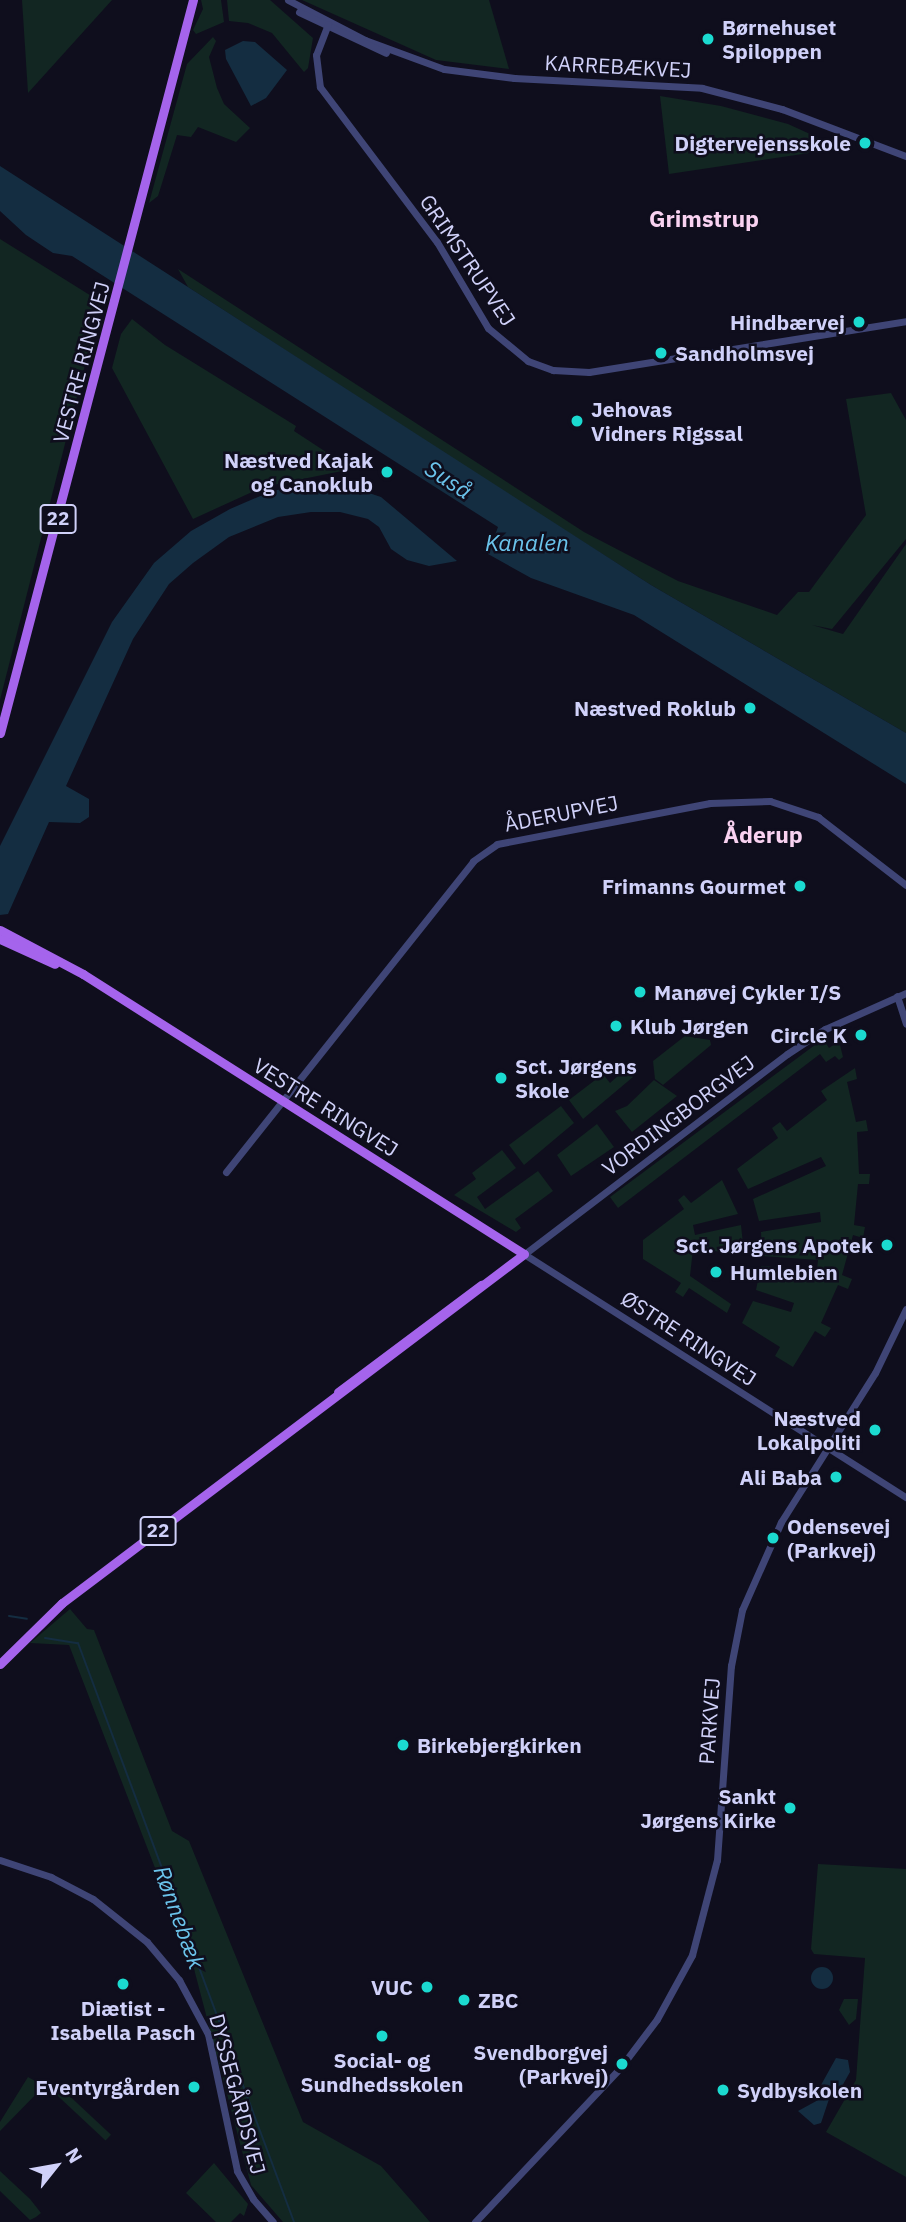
<!DOCTYPE html>
<meta charset="utf-8">
<style>
body{margin:0}
#map{position:relative;width:906px;height:2222px;overflow:hidden;background:#0f0e1d;font-family:"IBM Plex Sans",sans-serif}
div>[style]{position:absolute}
[style*='--x']{left:calc(var(--x)*1px);top:calc(var(--y)*1px);width:calc(var(--w)*1px);rotate:calc(var(--a)*1deg)}
.green>*{inset:0;background:#122622;transform-origin:0 0}
.water>*{inset:0;background:#142d41}
.round{border-radius:50%}
.stream>*{height:2px;margin:-1px;padding:0 1px;transform-origin:1px;border-radius:1px;background:#142d41}
.tertiary>*{height:7px;margin:-3.5px;padding:0 3.5px;transform-origin:3.5px;border-radius:3.5px;background:#3f4576}
.primary>*{height:9px;margin:-4.5px;padding:0 4.5px;transform-origin:4.5px;border-radius:4.5px;background:#a564ec}
.dots>*{width:19px;height:19px;translate:-50% -50%;box-sizing:border-box;border:4px solid #0f0e1d;border-radius:50%}
span{translate:-50% -50%;white-space:nowrap;text-align:center;line-height:1.15;-webkit-text-stroke:5px #0f0e1d;paint-order:stroke}
.shield-label span{padding:2px 5px;background:#0f0e1d;border:2px solid;border-radius:5px;-webkit-text-stroke-width:0}
.shield-label{font-size:19px;color:#d0d1f9;font-weight:700}
.poi-label{font-size:21px;color:#d0d1f9;font-weight:700}
.left{translate:0 -50%;text-align:left}
.right{translate:-100% -50%;text-align:right}
.street-label{font-size:21px;color:#d0d1f9}
.neighbourhood-label{font-size:23px;color:#f9d2f1;font-weight:700}
.water-label{font-size:23px;color:#6bc4ec;font-style:italic}
.north{position:absolute;left:21px;top:2131px;width:70px;height:70px;-webkit-text-stroke:5px #0f0e1d;paint-order:stroke;rotate:59deg;font-size:19px;font-weight:700;line-height:28px;text-align:center;color:#d0d1f9}
.north::after{content:'';display:block;margin:auto;width:24px;height:32px;background:#d0d1f9;clip-path:polygon(50% 0,100% 100%,50% 72%,0 100%)}
</style>
<div id="map">
<div class="green">
<i style="clip-path:polygon(22px 0,112px 0,28px 93px)"></i>
<i style="clip-path:polygon(201px 0,221px 0,224px 22px,196px 34px,193px 30px,203px 9px)"></i>
<i style="clip-path:polygon(227px 0,270px 0,313px 38px,308px 68px,304px 72px,272px 33px,248px 23px,229px 21px)"></i>
<i style="clip-path:polygon(302px 0,489px 0,509px 69px,436px 60px)"></i>
<i style="clip-path:polygon(213px 37px,216px 41px,209px 57px,217px 88px,224px 104px,250px 128px,236px 142px,198px 127px,191px 137px,177px 135px,158px 196px,149px 203px,187px 64px)"></i>
<i style="clip-path:polygon(660px 96px,721px 106px,788px 124px,821px 139px,823px 151px,669px 174px)"></i>
<i style="clip-path:polygon(0 239px,101px 302px,0 700px)"></i>
<i style="clip-path:polygon(178px 269px,584px 532px,678px 581px,777px 615px,798px 592px,809px 592px,866px 515px,846px 399px,891px 393px,906px 420px,906px 539px,832px 629px,812px 625px,843px 634px,906px 544px,906px 733px,651px 585px,494px 485px,188px 287px)"></i>
<i style="clip-path:polygon(132px 319px,165px 345px,296px 426px,294px 431px,352px 469px,263px 487px,193px 519px,112px 368px,121px 334px)"></i>
<i style="clip-path:polygon(685px 1036px,710px 1040px,711px 1045px,663px 1085px,655px 1079px,653px 1061px)"></i>
<i style="clip-path:polygon(823px 1039px,829px 1048px,839px 1041px,843px 1057px,839px 1060px,835px 1056px,826px 1062px,820px 1054px,618px 1208px,610px 1197px)"></i>
<i style="clip-path:polygon(621px 1060px,633px 1077px,583px 1119px,569px 1100px,603px 1074px,610px 1083px,620px 1074px,614px 1066px)"></i>
<i style="clip-path:polygon(855px 1068px,857px 1079px,847px 1082px,856px 1122px,866px 1120px,868px 1131px,857px 1132px,859px 1174px,870px 1174px,869px 1184px,858px 1184px,854px 1225px,865px 1227px,863px 1238px,853px 1235px,842px 1275px,852px 1279px,848px 1289px,838px 1285px,821px 1323px,831px 1328px,825px 1337px,815px 1331px,793px 1367px,775px 1356px,780px 1347px,742px 1323px,753px 1301px,791px 1312px,794px 1303px,756px 1290px,761px 1266px,817px 1270px,818px 1260px,762px 1256px,761px 1232px,821px 1222px,820px 1212px,759px 1221px,753px 1199px,826px 1166px,821px 1157px,748px 1189px,737px 1169px,778px 1138px,772px 1128px,780px 1122px,787px 1131px,827px 1100px,821px 1091px)"></i>
<i style="clip-path:polygon(654px 1080px,677px 1096px,632px 1132px,615px 1111px,627px 1106px)"></i>
<i style="clip-path:polygon(561px 1106px,574px 1123px,524px 1165px,509px 1145px)"></i>
<i style="clip-path:polygon(597px 1124px,614px 1147px,571px 1176px,557px 1155px)"></i>
<i style="clip-path:polygon(502px 1150px,516px 1168px,477px 1197px,485px 1209px,538px 1171px,553px 1191px,515px 1219px,521px 1228px,516px 1232px,454px 1195px,476px 1179px,472px 1173px)"></i>
<i style="clip-path:polygon(722px 1180px,738px 1214px,693px 1225px,695px 1235px,741px 1225px,744px 1254px,693px 1249px,690px 1276px,731px 1304px,727px 1313px,689px 1288px,683px 1297px,675px 1292px,681px 1283px,643px 1259px,643px 1240px,684px 1209px,678px 1200px,684px 1195px,691px 1203px)"></i>
<i style="clip-path:polygon(70px 1609px,87px 1629px,94px 1630px,172px 1831px,189px 1841px,303px 2122px,381px 2166px,430px 2222px,283px 2222px,251px 2185px,194px 1969px,69px 1645px,30px 1643px)"></i>
<i style="clip-path:polygon(818px 1864px,906px 1869px,906px 2177px,826px 2132px,856px 2080px,865px 1958px,814px 1954px,811px 1949px)"></i>
<i style="clip-path:polygon(844px 1999px,858px 1999px,856px 2019px,849px 2025px,839px 2010px)"></i>
<i style="clip-path:polygon(28px 2077px,44px 2086px,0 2131px,0 2122px)"></i>
<i style="left:62px;top:2089px;width:67px;height:8px;rotate:43deg"></i>
<i style="clip-path:polygon(214px 2163px,248px 2204px,244px 2216px,240px 2213px,231px 2222px,216px 2222px,186px 2193px)"></i>
<i style="clip-path:polygon(0 2171px,30px 2199px,41px 2213px,36px 2217px,30px 2220px,0 2191px)"></i>
</div>
<div class="water">
<i style="clip-path:polygon(243px 41px,255px 42px,287px 70px,266px 98px,251px 106px,226px 59px,225px 50px)"></i>
<i style="clip-path:polygon(0 166px,651px 585px,906px 733px,906px 784px,634px 615px,531px 578px,488px 554px,498px 527px,72px 256px,53px 253px,26px 235px,0 211px)"></i>
<i style="clip-path:polygon(313px 483px,339px 483px,381px 497px,457px 561px,429px 566px,407px 560px,391px 549px,379px 527px,368px 519px,340px 512px,311px 512px,278px 517px,229px 537px,193px 563px,169px 584px,133px 639px,66px 786px,89px 799px,89px 817px,80px 823px,49px 822px,8px 914px,0 915px,0 846px,112px 622px,154px 563px,191px 531px,230px 509px,272px 491px)"></i>
<i class="round" style="left:811px;top:1967px;width:22px;height:22px"></i>
<i style="clip-path:polygon(836px 2058px,848px 2060px,850px 2072px,837px 2095px,829px 2099px,821px 2123px,814px 2125px,798px 2111px,820px 2099px,821px 2085px)"></i>
</div>
<div class="stream">
<i style="--x:9;--y:1616;--w:18;--a:9"></i>
<i style="--x:45;--y:1638;--w:33;--a:9"></i>
<i style="--x:78;--y:1643;--w:618;--a:69.54"></i>
</div>
<div class="tertiary">
<i style="--x:288;--y:0;--w:87;--a:27.5"></i>
<i style="--x:365;--y:40;--w:84;--a:20.2"></i>
<i style="--x:444;--y:69;--w:71;--a:7.3"></i>
<i style="--x:514;--y:78;--w:188;--a:3"></i>
<i style="--x:702;--y:88;--w:83;--a:14.7"></i>
<i style="--x:782;--y:109;--w:133;--a:20.8"></i>
<i style="--x:299;--y:12;--w:96;--a:25.2"></i>
<i style="--x:328;--y:24;--w:33;--a:111"></i>
<i style="--x:316;--y:55;--w:32;--a:83"></i>
<i style="--x:320;--y:87;--w:194;--a:53"></i>
<i style="--x:437;--y:242;--w:100;--a:59.3"></i>
<i style="--x:488;--y:328;--w:52;--a:39.5"></i>
<i style="--x:528;--y:361;--w:27;--a:20"></i>
<i style="--x:553;--y:370;--w:36;--a:3"></i>
<i style="--x:589;--y:372;--w:321;--a:-9.1"></i>
<i style="--x:906;--y:993;--w:89;--a:156"></i>
<i style="--x:825;--y:1029;--w:45;--a:146.7"></i>
<i style="--x:787;--y:1054;--w:330;--a:142.7"></i>
<i style="--x:524;--y:1254;--w:453;--a:32.5"></i>
<i style="--x:897;--y:996;--w:29;--a:72"></i>
<i style="--x:226;--y:1172;--w:397;--a:-51.5"></i>
<i style="--x:473;--y:861;--w:29;--a:-35"></i>
<i style="--x:497;--y:844;--w:217;--a:-10.9"></i>
<i style="--x:710;--y:803;--w:60;--a:-1.9"></i>
<i style="--x:770;--y:801;--w:51;--a:18.4"></i>
<i style="--x:818;--y:817;--w:111;--a:37.7"></i>
<i style="--x:0;--y:1860;--w:54;--a:18.4"></i>
<i style="--x:51;--y:1877;--w:47;--a:27.6"></i>
<i style="--x:93;--y:1899;--w:69;--a:38.5"></i>
<i style="--x:147;--y:1942;--w:50;--a:49.9"></i>
<i style="--x:179;--y:1980;--w:61;--a:61.8"></i>
<i style="--x:208;--y:2034;--w:140;--a:78"></i>
<i style="--x:237;--y:2171;--w:32;--a:60"></i>
<i style="--x:253;--y:2199;--w:30;--a:49"></i>
<i style="--x:475;--y:2222;--w:212;--a:-46.7"></i>
<i style="--x:620;--y:2068;--w:61;--a:-52.9"></i>
<i style="--x:657;--y:2019;--w:73;--a:-61.3"></i>
<i style="--x:692;--y:1955;--w:98;--a:-75.3"></i>
<i style="--x:717;--y:1860;--w:195;--a:-85.9"></i>
<i style="--x:731;--y:1666;--w:57;--a:-78.9"></i>
<i style="--x:742;--y:1610;--w:96;--a:-66.1"></i>
<i style="--x:781;--y:1522;--w:176;--a:-57.8"></i>
<i style="--x:875;--y:1373;--w:71;--a:-64.2"></i>
</div>
<div class="primary">
<i style="--x:0;--y:733;--w:758;--a:-75.25"></i>
<i style="--x:0;--y:930;--w:94;--a:27.9"></i>
<i style="--x:83;--y:974;--w:522;--a:32.41"></i>
<i style="--x:524;--y:1254;--w:579;--a:142.93"></i>
<i style="--x:62;--y:1603;--w:87;--a:135.5"></i>
<i style="--x:0;--y:939;--w:60;--a:24.4"></i>
<i style="--x:338;--y:1392;--w:179;--a:-36.8"></i>
</div>
<div class="dots">
<i style="left:708px;top:39px;background:#1bdad0"></i>
<i style="left:865px;top:143px;background:#1bdad0"></i>
<i style="left:859px;top:322px;background:#1bdad0"></i>
<i style="left:661px;top:353px;background:#1bdad0"></i>
<i style="left:577px;top:421px;background:#1bdad0"></i>
<i style="left:387px;top:472px;background:#1bdad0"></i>
<i style="left:750px;top:708px;background:#1bdad0"></i>
<i style="left:800px;top:886px;background:#1bdad0"></i>
<i style="left:640px;top:992px;background:#1bdad0"></i>
<i style="left:616px;top:1026px;background:#1bdad0"></i>
<i style="left:861px;top:1035px;background:#1bdad0"></i>
<i style="left:501px;top:1078px;background:#1bdad0"></i>
<i style="left:887px;top:1245px;background:#1bdad0"></i>
<i style="left:716px;top:1272px;background:#1bdad0"></i>
<i style="left:875px;top:1430px;background:#1bdad0"></i>
<i style="left:836px;top:1477px;background:#1bdad0"></i>
<i style="left:773px;top:1538px;background:#1bdad0"></i>
<i style="left:403px;top:1745px;background:#1bdad0"></i>
<i style="left:790px;top:1808px;background:#1bdad0"></i>
<i style="left:123px;top:1984px;background:#1bdad0"></i>
<i style="left:427px;top:1987px;background:#1bdad0"></i>
<i style="left:464px;top:2000px;background:#1bdad0"></i>
<i style="left:382px;top:2036px;background:#1bdad0"></i>
<i style="left:622px;top:2064px;background:#1bdad0"></i>
<i style="left:194px;top:2087px;background:#1bdad0"></i>
<i style="left:723px;top:2090px;background:#1bdad0"></i>
</div>
<div class="shield-label">
<span style="left:58px;top:519px">22</span>
<span style="left:158px;top:1531px">22</span>
</div>
<div class="poi-label">
<span class="left" style="left:722px;top:39px">Børnehuset<br>Spiloppen</span>
<span class="right" style="left:851px;top:143px">Digtervejensskole</span>
<span class="right" style="left:845px;top:322px">Hindbærvej</span>
<span class="left" style="left:675px;top:353px">Sandholmsvej</span>
<span class="left" style="left:591px;top:421px">Jehovas<br>Vidners Rigssal</span>
<span class="right" style="left:373px;top:472px">Næstved Kajak<br>og Canoklub</span>
<span class="right" style="left:736px;top:708px">Næstved Roklub</span>
<span class="right" style="left:786px;top:886px">Frimanns Gourmet</span>
<span class="left" style="left:654px;top:992px">Manøvej Cykler I/S</span>
<span class="left" style="left:630px;top:1026px">Klub Jørgen</span>
<span class="right" style="left:847px;top:1035px">Circle K</span>
<span class="left" style="left:515px;top:1078px">Sct. Jørgens<br>Skole</span>
<span class="right" style="left:873px;top:1245px">Sct. Jørgens Apotek</span>
<span class="left" style="left:730px;top:1272px">Humlebien</span>
<span class="right" style="left:861px;top:1430px">Næstved<br>Lokalpoliti</span>
<span class="right" style="left:822px;top:1477px">Ali Baba</span>
<span class="left" style="left:787px;top:1538px">Odensevej<br>(Parkvej)</span>
<span class="left" style="left:417px;top:1745px">Birkebjergkirken</span>
<span class="right" style="left:776px;top:1808px">Sankt<br>Jørgens Kirke</span>
<span class="right" style="left:413px;top:1987px">VUC</span>
<span class="left" style="left:478px;top:2000px">ZBC</span>
<span style="left:123px;top:2020px">Diætist -<br>Isabella Pasch</span>
<span class="right" style="left:608px;top:2064px">Svendborgvej<br>(Parkvej)</span>
<span style="left:382px;top:2072px">Social- og<br>Sundhedsskolen</span>
<span class="right" style="left:180px;top:2087px">Eventyrgården</span>
<span class="left" style="left:737px;top:2090px">Sydbyskolen</span>
</div>
<div class="street-label">
<span style="left:618px;top:66px;rotate:3deg">KARREBÆKVEJ</span>
<span style="left:468px;top:260px;rotate:56deg">GRIMSTRUPVEJ</span>
<span style="left:81px;top:362px;rotate:-75deg">VESTRE RINGVEJ</span>
<span style="left:561px;top:813px;rotate:-11deg">ÅDERUPVEJ</span>
<span style="left:326px;top:1107px;rotate:32deg">VESTRE RINGVEJ</span>
<span style="left:678px;top:1115px;rotate:-37deg">VORDINGBORGVEJ</span>
<span style="left:689px;top:1338px;rotate:33deg">ØSTRE RINGVEJ</span>
<span style="left:709px;top:1721px;rotate:-86deg">PARKVEJ</span>
<span style="left:238px;top:2094px;rotate:75deg">DYSSEGÅRDSVEJ</span>
</div>
<div class="neighbourhood-label">
<span style="left:704px;top:218px">Grimstrup</span>
<span style="left:763px;top:834px">Åderup</span>
</div>
<div class="water-label">
<span style="left:449px;top:479px;rotate:33deg">Suså</span>
<span style="left:527px;top:542px">Kanalen</span>
<span style="left:180px;top:1917px;rotate:70deg">Rønnebæk</span>
</div>
<div class="north">N</div>
</div>
